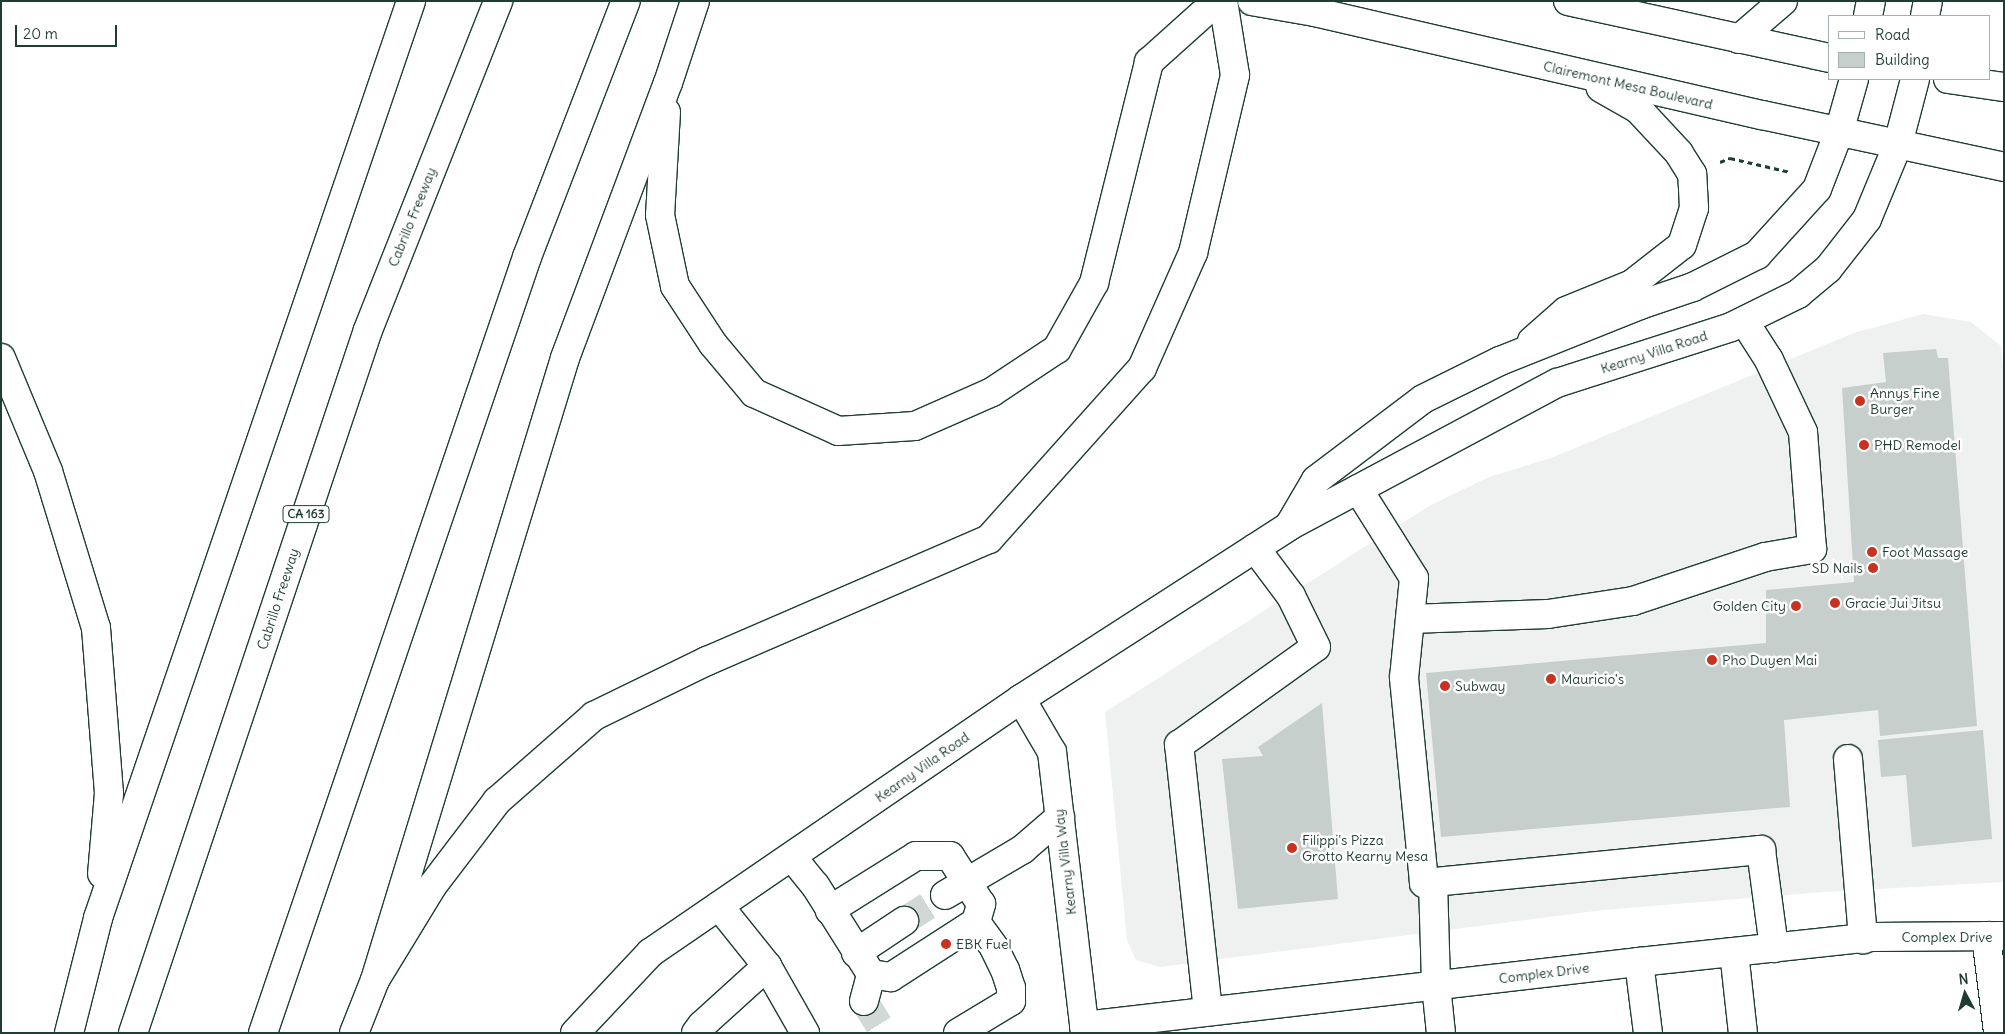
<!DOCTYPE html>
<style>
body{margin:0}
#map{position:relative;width:2005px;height:1034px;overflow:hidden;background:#fff;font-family:Delius,sans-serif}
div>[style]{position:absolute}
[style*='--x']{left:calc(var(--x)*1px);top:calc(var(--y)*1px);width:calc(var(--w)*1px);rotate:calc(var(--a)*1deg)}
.built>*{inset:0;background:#eef1f0}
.building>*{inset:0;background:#c7cfcc}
.minor-tunnel>*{height:28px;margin-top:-14px;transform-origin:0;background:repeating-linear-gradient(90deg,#d2d8d6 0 28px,transparent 0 42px)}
.path>*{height:3px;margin-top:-1.5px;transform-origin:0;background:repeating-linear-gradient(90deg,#1f3d34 0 5px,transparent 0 9px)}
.roads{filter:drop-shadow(1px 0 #1f3d34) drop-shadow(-1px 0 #1f3d34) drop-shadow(0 1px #1f3d34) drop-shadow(0 -1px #1f3d34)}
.minor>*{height:28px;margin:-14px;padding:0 14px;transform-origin:14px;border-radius:14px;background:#fff}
.major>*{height:28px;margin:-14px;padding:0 14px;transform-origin:14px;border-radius:14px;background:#fff}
.highway>*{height:28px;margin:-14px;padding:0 14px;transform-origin:14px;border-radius:14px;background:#fff}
.dots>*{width:14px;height:14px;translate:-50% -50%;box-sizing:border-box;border:2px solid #fff;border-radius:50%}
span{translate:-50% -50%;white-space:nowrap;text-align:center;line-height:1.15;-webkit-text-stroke:5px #fff;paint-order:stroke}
.shield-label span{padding:1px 4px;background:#fff;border:1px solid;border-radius:4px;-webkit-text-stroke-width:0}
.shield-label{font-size:12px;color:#1f3d34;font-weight:700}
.street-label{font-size:14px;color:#1f3d34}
.poi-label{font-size:14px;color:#1f3d34}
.left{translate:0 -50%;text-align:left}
.right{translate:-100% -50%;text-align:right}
.frame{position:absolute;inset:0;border:2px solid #1f3d34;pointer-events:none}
.legend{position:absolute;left:1828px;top:15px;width:162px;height:65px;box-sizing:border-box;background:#fff;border:1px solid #a5b1ae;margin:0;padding:6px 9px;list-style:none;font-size:15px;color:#1f3d34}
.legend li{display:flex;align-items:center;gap:10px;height:25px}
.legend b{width:25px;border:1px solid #a5b1ae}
.north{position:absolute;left:1940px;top:969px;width:50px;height:50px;-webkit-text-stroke:4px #fff;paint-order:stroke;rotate:354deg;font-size:14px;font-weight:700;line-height:20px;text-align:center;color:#1f3d34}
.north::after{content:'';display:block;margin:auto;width:18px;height:22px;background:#1f3d34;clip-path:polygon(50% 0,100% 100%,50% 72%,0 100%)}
.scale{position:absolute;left:15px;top:25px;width:102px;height:22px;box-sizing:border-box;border:2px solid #1f3d34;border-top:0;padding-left:6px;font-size:15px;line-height:18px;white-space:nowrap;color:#1f3d34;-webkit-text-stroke:4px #fff;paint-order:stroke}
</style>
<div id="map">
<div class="built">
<i style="clip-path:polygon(1923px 314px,1971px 322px,2001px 346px,2004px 376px,2004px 882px,1824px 892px,1603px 910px,1160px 967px,1136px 960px,1127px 940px,1105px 712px,1429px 506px,1489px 477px,1551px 458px,1854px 333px)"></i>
</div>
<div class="building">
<i style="clip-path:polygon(1936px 349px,1938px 358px,1948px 358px,1977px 726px,1880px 736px,1878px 710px,1784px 720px,1790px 807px,1441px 837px,1426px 673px,1766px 643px,1766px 590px,1854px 582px,1842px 388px,1886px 382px,1883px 353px)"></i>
<i style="clip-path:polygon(1322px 703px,1338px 899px,1238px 909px,1222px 759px,1263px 756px,1258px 747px)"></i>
<i style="clip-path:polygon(1983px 730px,1992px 839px,1912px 847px,1906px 775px,1881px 777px,1878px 740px)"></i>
</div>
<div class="minor-tunnel">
<i style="--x:904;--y:921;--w:49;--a:-32.4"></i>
<i style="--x:864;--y:1001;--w:38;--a:58"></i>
</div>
<div class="path">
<i style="--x:1720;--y:162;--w:11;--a:-22"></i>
<i style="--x:1730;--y:158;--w:62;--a:13.1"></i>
</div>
<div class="roads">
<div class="minor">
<i style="--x:1358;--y:489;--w:105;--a:57.8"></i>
<i style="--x:1414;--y:578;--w:100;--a:95.7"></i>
<i style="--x:1404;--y:678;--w:206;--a:84.4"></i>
<i style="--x:1424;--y:883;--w:339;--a:-5.6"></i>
<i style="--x:1761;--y:850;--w:99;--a:82.4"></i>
<i style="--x:1410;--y:619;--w:138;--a:-2.1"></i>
<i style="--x:1548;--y:614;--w:86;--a:-8.7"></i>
<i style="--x:1633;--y:601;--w:139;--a:-18.4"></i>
<i style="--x:1765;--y:557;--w:48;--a:-9.7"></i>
<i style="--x:1812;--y:549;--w:117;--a:-94.4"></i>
<i style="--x:1803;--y:432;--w:80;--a:-115.3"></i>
<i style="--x:1769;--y:360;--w:46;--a:-122.7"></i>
<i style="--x:1021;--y:699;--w:61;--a:59.7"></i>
<i style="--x:1052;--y:752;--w:283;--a:83.3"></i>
<i style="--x:1848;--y:759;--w:181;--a:85.2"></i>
<i style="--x:792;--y:857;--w:36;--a:51"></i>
<i style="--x:815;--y:885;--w:105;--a:57.8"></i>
<i style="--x:871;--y:974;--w:20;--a:9"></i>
<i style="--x:891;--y:977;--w:101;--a:-32.9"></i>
<i style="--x:976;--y:922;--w:19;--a:-74"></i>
<i style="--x:981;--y:904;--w:57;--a:-122.9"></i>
<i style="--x:950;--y:856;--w:34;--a:180"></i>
<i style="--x:916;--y:856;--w:102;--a:147.9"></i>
<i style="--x:1433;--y:882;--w:103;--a:88.3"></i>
<i style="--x:1436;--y:985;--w:48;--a:84.1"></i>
<i style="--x:945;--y:895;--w:91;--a:-30.5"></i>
<i style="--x:1023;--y:849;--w:49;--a:-40.9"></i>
<i style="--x:719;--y:906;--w:77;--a:51.3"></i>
<i style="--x:767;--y:966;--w:77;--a:60.4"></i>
<i style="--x:1986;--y:936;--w:98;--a:82.9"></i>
<i style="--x:1734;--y:952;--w:81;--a:83.7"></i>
<i style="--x:856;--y:953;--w:58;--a:-33.7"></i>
<i style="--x:1639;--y:962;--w:72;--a:82.8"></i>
<i style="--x:864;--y:1001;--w:28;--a:-75"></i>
<i style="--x:1208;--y:1011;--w:268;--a:-96.2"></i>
<i style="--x:1179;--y:745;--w:168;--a:-35.6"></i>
<i style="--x:1316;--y:647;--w:57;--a:-116.1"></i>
<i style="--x:1291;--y:596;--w:60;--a:-126.9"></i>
<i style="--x:1084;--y:1026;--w:559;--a:-6.58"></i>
<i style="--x:1639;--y:962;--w:234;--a:-6.1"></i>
<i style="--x:1872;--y:937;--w:132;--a:-0.4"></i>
<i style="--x:696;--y:1033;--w:10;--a:-53"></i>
<i style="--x:702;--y:1025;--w:88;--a:-42.2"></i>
<i style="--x:958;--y:1033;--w:62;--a:-31.1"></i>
<i style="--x:1011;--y:1001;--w:13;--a:-90"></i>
<i style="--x:1011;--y:988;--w:19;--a:-108"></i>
<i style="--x:1005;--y:970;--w:25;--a:-116"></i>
<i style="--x:994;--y:947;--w:31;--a:-126"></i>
</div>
<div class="major">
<i style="--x:1252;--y:1;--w:64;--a:9.9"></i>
<i style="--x:1315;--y:12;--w:459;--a:13"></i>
<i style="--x:1762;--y:115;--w:248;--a:12.1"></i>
<i style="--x:1568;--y:1;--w:267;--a:12.3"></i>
<i style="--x:1868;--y:16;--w:15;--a:-79"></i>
<i style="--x:1925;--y:16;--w:15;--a:-79"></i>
<i style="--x:1739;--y:39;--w:58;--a:-40.8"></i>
<i style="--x:1948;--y:79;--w:57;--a:8.1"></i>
<i style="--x:1532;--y:341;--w:45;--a:-41.4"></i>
<i style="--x:1566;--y:311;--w:71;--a:-22.2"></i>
<i style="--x:1632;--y:284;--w:63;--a:-38"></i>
<i style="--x:1682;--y:245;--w:39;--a:-72"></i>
<i style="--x:1694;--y:208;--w:34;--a:-93"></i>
<i style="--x:1692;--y:174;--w:25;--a:-122"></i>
<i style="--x:1679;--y:153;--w:60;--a:-133"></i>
<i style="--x:1638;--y:109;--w:43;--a:-150.4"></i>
<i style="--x:1289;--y:526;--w:53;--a:-59.6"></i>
<i style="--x:1316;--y:480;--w:134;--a:-37.1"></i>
<i style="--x:1423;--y:399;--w:86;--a:-26.3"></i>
<i style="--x:1500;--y:361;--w:151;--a:-21.8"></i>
<i style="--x:1640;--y:305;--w:56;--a:-18.8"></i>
<i style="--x:1693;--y:287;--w:72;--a:-26.6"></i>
<i style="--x:1757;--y:255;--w:89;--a:-47.7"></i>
<i style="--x:1817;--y:189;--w:61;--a:-68.9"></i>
<i style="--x:1839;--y:132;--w:55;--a:-74.2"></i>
<i style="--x:575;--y:1033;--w:110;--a:-46.8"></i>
<i style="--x:650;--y:953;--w:450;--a:-34.4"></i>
<i style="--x:1021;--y:699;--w:319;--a:-32.8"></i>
<i style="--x:1289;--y:526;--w:304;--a:-28.1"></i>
<i style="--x:1557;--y:383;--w:183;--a:-17.8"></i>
<i style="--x:1731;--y:327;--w:75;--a:-26.2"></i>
<i style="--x:1798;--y:294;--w:39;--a:-40"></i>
<i style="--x:1828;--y:269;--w:63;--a:-52"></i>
<i style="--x:1867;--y:219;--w:81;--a:-67.5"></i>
<i style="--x:1898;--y:144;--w:67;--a:-75.3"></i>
</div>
<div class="highway">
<i style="--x:666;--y:112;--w:103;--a:93.3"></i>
<i style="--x:660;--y:215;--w:73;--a:78.1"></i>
<i style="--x:675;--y:286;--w:69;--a:56.8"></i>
<i style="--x:713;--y:344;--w:64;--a:50.1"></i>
<i style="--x:754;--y:393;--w:92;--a:24.3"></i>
<i style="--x:838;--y:431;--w:77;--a:-3.7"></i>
<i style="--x:915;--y:426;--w:84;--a:-23.8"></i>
<i style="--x:992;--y:392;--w:78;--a:-33.5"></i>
<i style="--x:1057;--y:349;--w:76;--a:-60.7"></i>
<i style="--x:1094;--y:283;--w:228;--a:-76"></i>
<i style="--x:1149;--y:62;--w:91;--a:-41.9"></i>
<i style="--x:1;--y:358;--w:122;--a:67.4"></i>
<i style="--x:48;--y:471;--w:164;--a:73"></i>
<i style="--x:96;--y:628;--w:166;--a:85.5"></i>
<i style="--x:109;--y:793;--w:81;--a:94.9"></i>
<i style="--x:375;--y:980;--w:111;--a:-58.6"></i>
<i style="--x:433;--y:885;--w:106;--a:-52.7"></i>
<i style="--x:497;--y:801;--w:129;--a:-41.2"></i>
<i style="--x:594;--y:716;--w:126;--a:-26"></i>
<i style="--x:707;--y:661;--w:307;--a:-23.4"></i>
<i style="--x:989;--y:539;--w:229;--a:-48.2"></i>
<i style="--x:1142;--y:368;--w:126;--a:-66.1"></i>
<i style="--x:1193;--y:253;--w:183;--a:-76.7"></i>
<i style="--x:1235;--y:75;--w:75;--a:-99.2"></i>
<i style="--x:69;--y:1033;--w:119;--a:-75.8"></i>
<i style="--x:98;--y:918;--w:969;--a:-71.15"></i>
<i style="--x:133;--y:1033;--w:741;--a:-71.52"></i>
<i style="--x:368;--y:330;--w:354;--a:-68.4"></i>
<i style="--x:263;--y:1033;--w:820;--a:-71.21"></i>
<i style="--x:527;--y:257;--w:274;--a:-68.9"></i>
<i style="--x:354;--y:1033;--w:57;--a:-68.4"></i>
<i style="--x:375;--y:980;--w:650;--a:-73.01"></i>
<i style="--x:565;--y:358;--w:294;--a:-69.5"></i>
<i style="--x:668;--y:83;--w:86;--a:-71.8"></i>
</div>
</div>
<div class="dots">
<i style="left:1860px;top:401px;background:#c8321e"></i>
<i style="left:1864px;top:445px;background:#c8321e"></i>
<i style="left:1872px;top:552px;background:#c8321e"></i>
<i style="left:1873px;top:568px;background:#c8321e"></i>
<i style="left:1835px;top:603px;background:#c8321e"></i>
<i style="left:1796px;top:606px;background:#c8321e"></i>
<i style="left:1712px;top:660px;background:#c8321e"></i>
<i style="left:1551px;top:679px;background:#c8321e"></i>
<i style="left:1445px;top:686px;background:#c8321e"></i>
<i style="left:1292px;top:848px;background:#c8321e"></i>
<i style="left:946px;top:944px;background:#c8321e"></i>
</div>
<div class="shield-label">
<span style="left:306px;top:514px">CA 163</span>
</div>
<div class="street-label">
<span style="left:1628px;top:85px;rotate:13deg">Clairemont Mesa Boulevard</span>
<span style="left:412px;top:217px;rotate:-68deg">Cabrillo Freeway</span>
<span style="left:1654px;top:352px;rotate:-18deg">Kearny Villa Road</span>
<span style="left:278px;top:599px;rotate:-72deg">Cabrillo Freeway</span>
<span style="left:922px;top:767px;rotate:-35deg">Kearny Villa Road</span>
<span style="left:1065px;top:862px;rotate:-97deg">Kearny Villa Way</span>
<span style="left:1947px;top:937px">Complex Drive</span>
<span style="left:1544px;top:973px;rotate:-7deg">Complex Drive</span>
</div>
<div class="poi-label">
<span class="left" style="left:1870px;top:401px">Annys Fine<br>Burger</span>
<span class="left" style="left:1874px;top:445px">PHD Remodel</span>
<span class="left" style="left:1882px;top:552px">Foot Massage</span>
<span class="right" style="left:1863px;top:568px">SD Nails</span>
<span class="left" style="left:1845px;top:603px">Gracie Jui Jitsu</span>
<span class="right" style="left:1786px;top:606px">Golden City</span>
<span class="left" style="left:1722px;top:660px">Pho Duyen Mai</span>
<span class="left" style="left:1561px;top:679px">Mauricio's</span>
<span class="left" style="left:1455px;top:686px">Subway</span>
<span class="left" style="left:1302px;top:848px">Filippi's Pizza<br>Grotto Kearny Mesa</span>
<span class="left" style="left:956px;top:944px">EBK Fuel</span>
</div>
<div class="frame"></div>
<ul class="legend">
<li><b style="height:6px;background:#fff"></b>Road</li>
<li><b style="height:14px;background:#c7cfcc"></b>Building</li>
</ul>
<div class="north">N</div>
<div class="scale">20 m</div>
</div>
